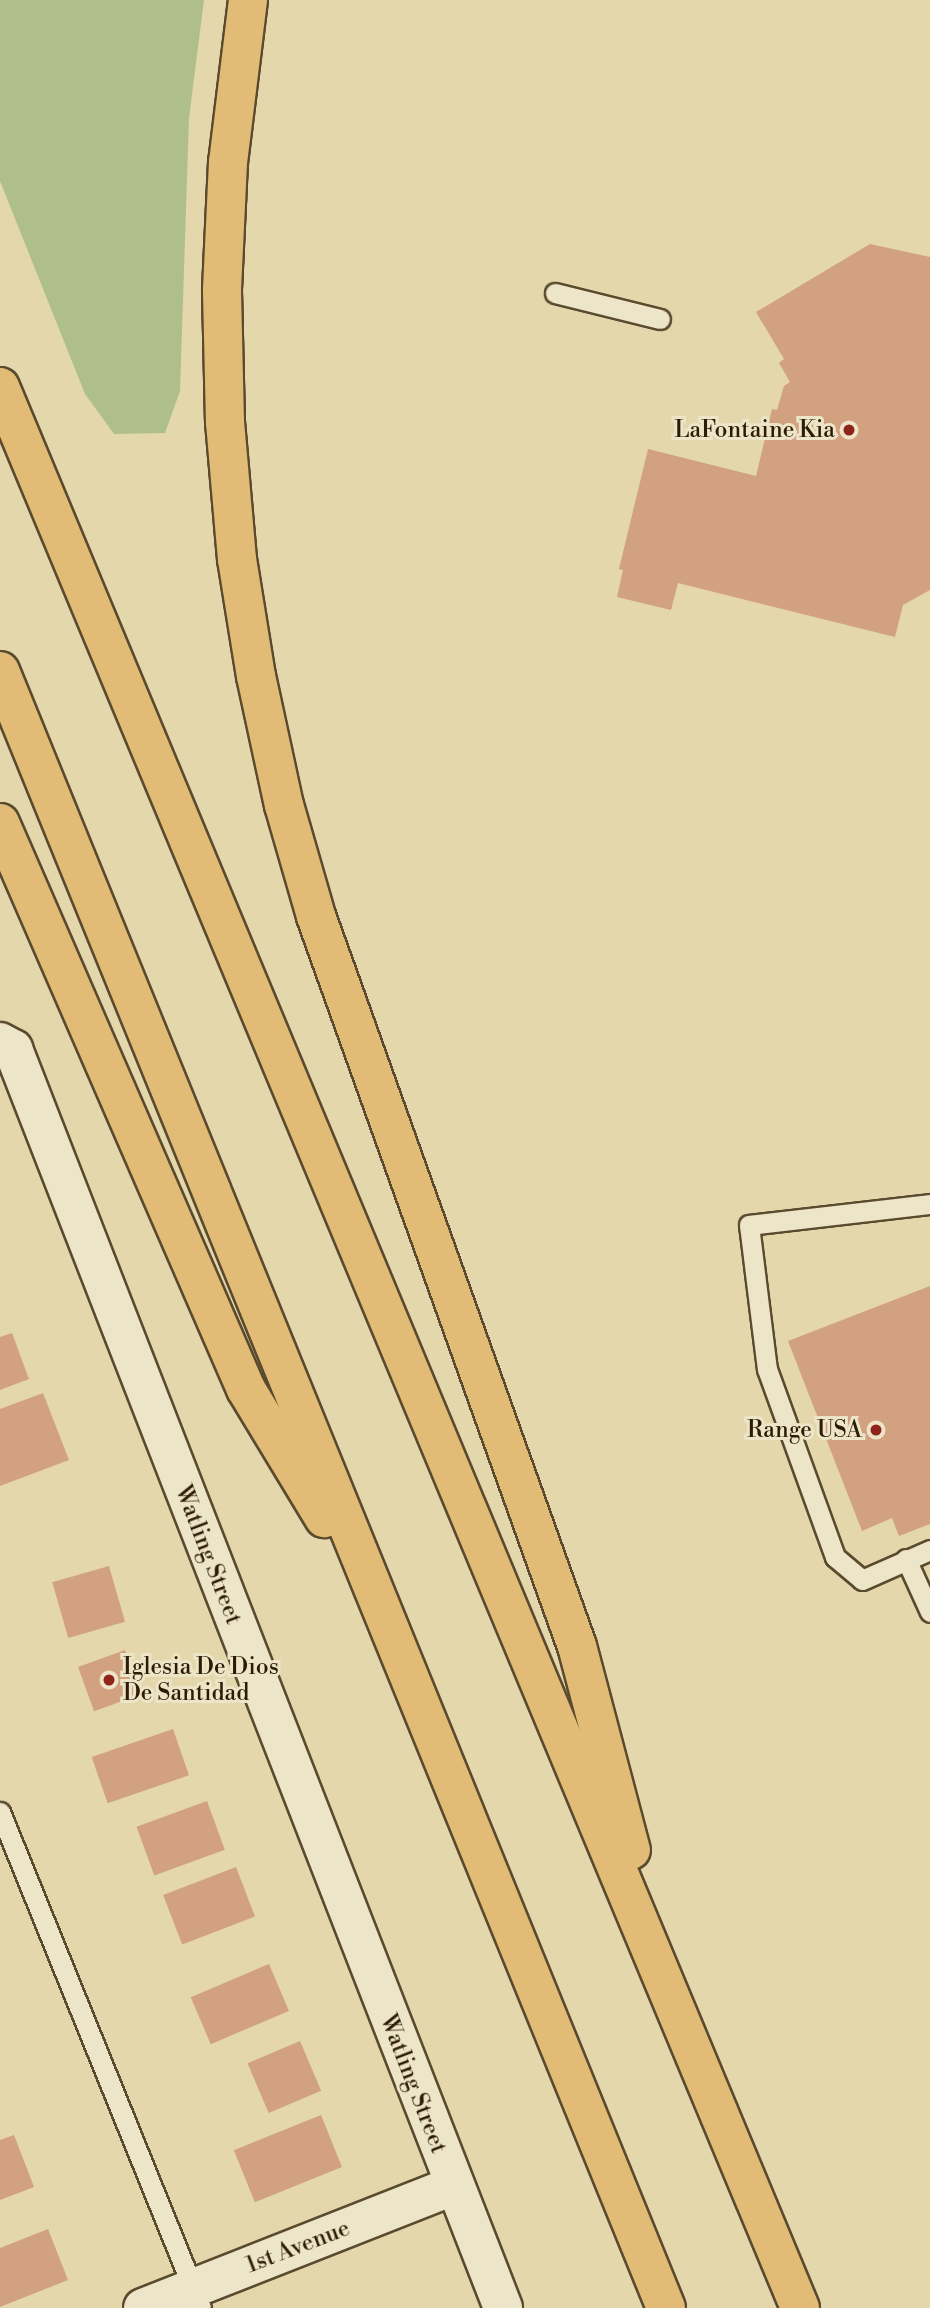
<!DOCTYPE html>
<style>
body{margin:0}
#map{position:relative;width:930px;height:2308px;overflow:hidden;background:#e3d7ab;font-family:"Libre Bodoni",serif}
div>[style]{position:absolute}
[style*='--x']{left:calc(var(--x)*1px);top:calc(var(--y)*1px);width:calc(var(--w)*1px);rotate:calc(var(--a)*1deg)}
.green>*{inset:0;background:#afbf8c}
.building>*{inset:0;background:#d2a180;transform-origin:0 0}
.roads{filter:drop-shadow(2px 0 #5a4a2e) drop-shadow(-2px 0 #5a4a2e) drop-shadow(0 2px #5a4a2e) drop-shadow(0 -2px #5a4a2e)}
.lane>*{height:19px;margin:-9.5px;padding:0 9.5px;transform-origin:9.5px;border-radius:9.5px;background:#ede5c8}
.street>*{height:38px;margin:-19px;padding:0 19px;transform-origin:19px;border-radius:19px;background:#ede5c8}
.highway>*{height:38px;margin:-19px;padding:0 19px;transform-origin:19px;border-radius:19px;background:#e2bc76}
.dots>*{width:19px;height:19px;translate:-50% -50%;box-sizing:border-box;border:4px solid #ede5c8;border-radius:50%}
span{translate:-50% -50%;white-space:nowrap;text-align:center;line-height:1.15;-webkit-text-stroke:6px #ede5c8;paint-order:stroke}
.poi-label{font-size:23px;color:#2d1b05}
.right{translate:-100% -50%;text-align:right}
.left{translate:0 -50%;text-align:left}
.street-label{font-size:23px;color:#2d1b05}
</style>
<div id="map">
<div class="green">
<i style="clip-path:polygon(0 0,204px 0,189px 118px,180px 391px,165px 433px,114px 434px,85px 394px,0 181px)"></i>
</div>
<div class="building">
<i style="clip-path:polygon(870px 244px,930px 257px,930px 590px,903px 605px,895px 637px,678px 583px,671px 610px,617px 597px,623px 570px,619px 569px,648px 449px,756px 476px,772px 409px,777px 410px,784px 386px,790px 382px,779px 363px,784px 359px,756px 312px)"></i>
<i style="clip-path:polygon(930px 1286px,930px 1524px,899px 1536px,892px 1518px,862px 1531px,788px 1341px)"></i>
<i style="clip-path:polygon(12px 1333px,29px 1379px,0 1390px,0 1337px)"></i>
<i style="clip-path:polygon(43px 1393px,69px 1460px,0 1486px,0 1409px)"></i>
<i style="left:109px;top:1566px;width:58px;height:59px;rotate:74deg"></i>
<i style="left:125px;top:1650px;width:47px;height:50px;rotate:70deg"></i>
<i style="left:173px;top:1729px;width:49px;height:86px;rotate:71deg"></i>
<i style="left:207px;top:1801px;width:52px;height:75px;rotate:70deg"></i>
<i style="left:236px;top:1867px;width:53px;height:78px;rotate:69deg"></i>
<i style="left:269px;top:1964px;width:51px;height:85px;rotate:67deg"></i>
<i style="left:300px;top:2041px;width:54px;height:57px;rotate:67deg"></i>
<i style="left:321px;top:2115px;width:56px;height:94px;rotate:68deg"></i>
<i style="clip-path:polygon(14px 2135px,34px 2187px,0 2200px,0 2140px)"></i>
<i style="clip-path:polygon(48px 2229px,68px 2280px,0 2307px,0 2248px)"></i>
</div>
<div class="roads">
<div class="lane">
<i style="--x:555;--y:293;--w:108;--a:13.9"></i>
<i style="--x:930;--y:1204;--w:182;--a:173.4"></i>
<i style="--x:749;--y:1225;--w:145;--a:82.9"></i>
<i style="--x:767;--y:1369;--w:200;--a:70.1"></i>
<i style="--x:835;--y:1557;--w:35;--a:40"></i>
<i style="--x:862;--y:1580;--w:74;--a:-23.8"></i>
<i style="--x:906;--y:1559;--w:58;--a:65.6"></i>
<i style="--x:0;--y:1812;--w:535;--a:67.94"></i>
</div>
<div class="street">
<i style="--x:0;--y:1042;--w:15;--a:28"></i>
<i style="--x:13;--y:1049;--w:1351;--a:68.73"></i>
<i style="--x:143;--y:2308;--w:333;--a:-21.5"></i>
</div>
<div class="highway">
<i style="--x:248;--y:0;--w:163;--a:97"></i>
<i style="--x:228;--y:162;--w:129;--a:92.7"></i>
<i style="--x:222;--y:291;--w:131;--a:88.7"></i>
<i style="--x:225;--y:422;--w:138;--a:85"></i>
<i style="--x:237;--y:559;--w:119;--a:80.8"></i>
<i style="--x:256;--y:676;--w:132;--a:77.8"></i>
<i style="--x:284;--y:805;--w:116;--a:73.9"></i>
<i style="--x:316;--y:916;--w:775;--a:70.33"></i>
<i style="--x:577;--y:1646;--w:211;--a:75.2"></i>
<i style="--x:0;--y:387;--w:2081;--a:67.39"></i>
<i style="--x:0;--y:671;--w:1767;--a:67.86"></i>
<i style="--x:0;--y:823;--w:617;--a:66.51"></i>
<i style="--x:246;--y:1389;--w:151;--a:58.8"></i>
</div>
</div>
<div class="dots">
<i style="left:849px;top:430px;background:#8f2418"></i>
<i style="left:876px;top:1430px;background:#8f2418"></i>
<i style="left:109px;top:1680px;background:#8f2418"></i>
</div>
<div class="poi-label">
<span class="right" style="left:835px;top:430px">LaFontaine Kia</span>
<span class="right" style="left:862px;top:1430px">Range USA</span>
<span class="left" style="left:123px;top:1680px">Iglesia De Dios<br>De Santidad</span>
</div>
<div class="street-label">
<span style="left:208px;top:1555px;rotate:69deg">Watling Street</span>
<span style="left:413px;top:2084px;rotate:69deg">Watling Street</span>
<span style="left:298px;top:2247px;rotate:-21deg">1st Avenue</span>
</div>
</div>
